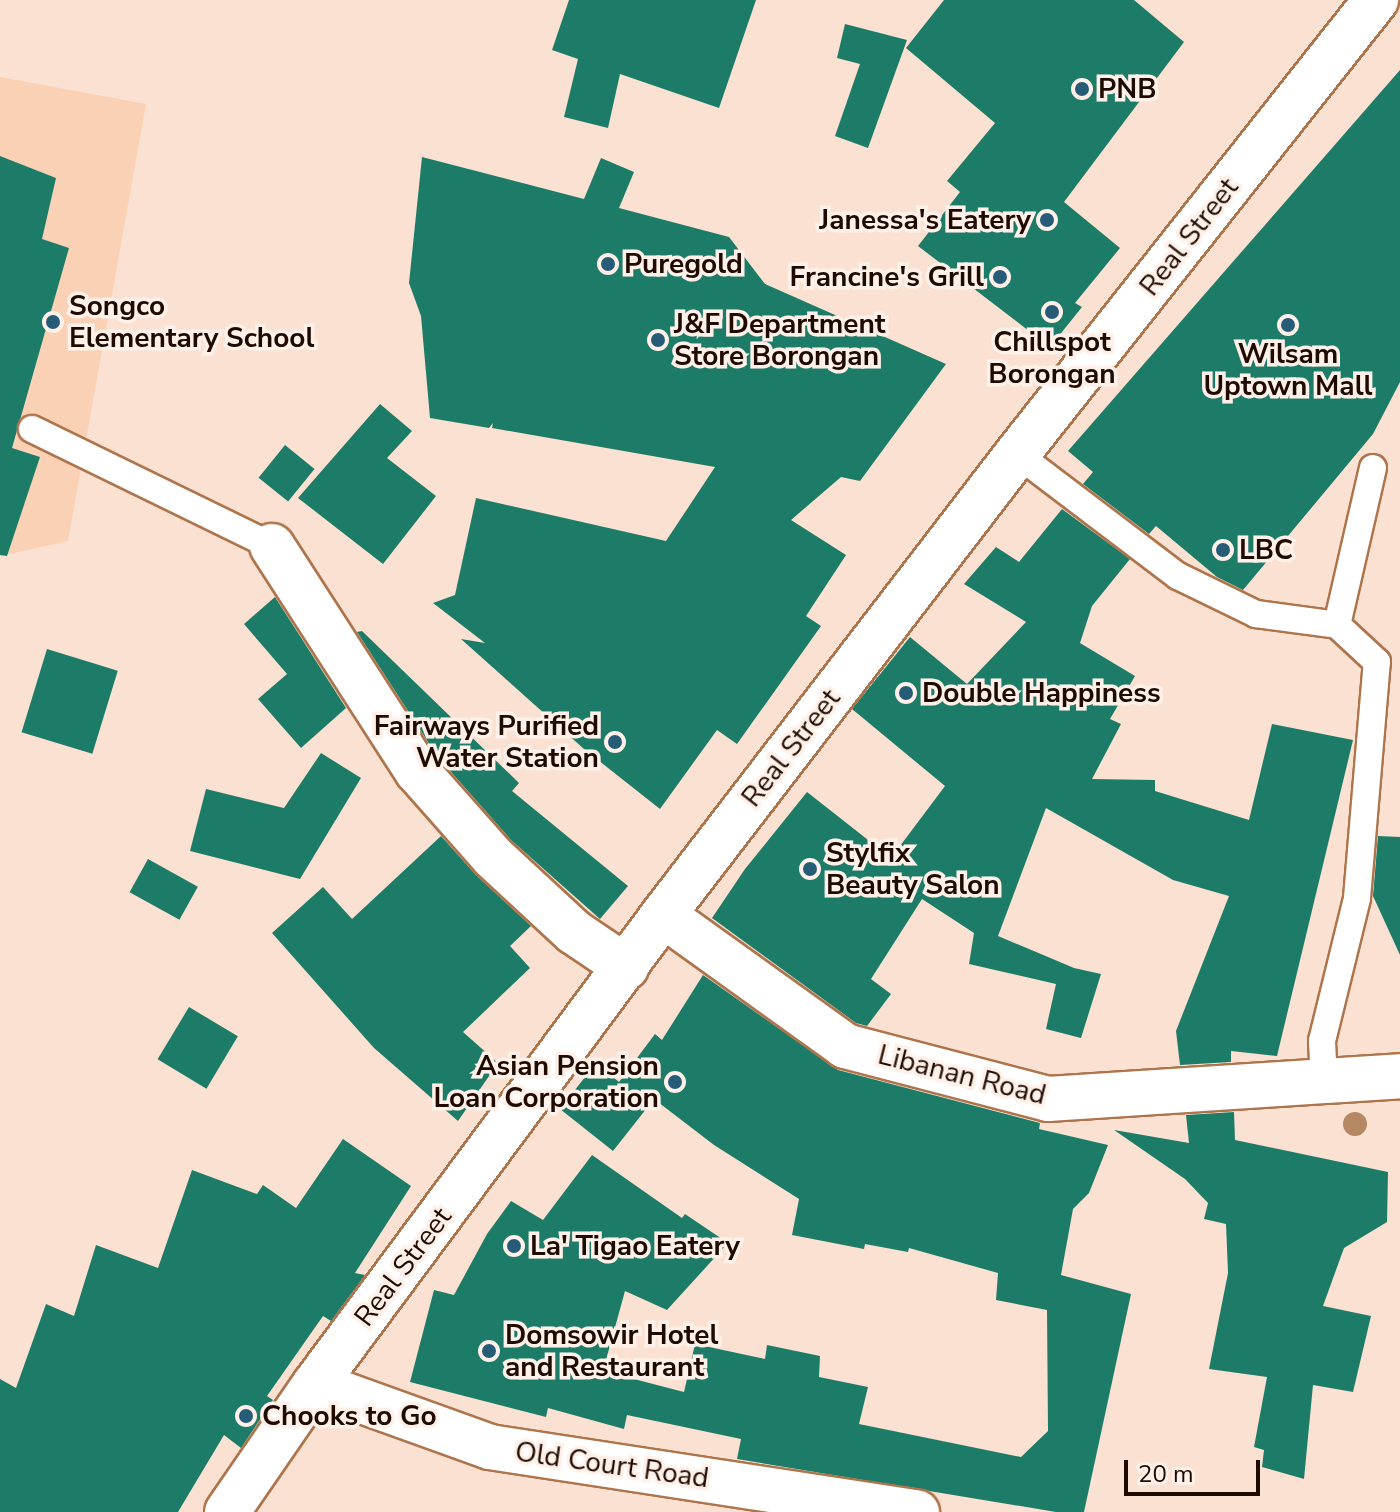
<!DOCTYPE html>
<style>
body{margin:0}
#map{position:relative;width:1400px;height:1512px;overflow:hidden;background:#fbe1d1;font-family:"Nunito Sans",sans-serif}
div>[style]{position:absolute}
[style*='--x']{left:calc(var(--x)*1px);top:calc(var(--y)*1px);width:calc(var(--w)*1px);rotate:calc(var(--a)*1deg)}
.built>*{inset:0;background:#fbd1b5}
.building>*{inset:0;background:#1d7c68;transform-origin:0 0}
.roads{filter:drop-shadow(2px 0 #ae754d) drop-shadow(-2px 0 #ae754d) drop-shadow(0 2px #ae754d) drop-shadow(0 -2px #ae754d)}
.lane>*{height:26px;margin:-13px;padding:0 13px;transform-origin:13px;border-radius:13px;background:#fff}
.street>*{height:44px;margin:-22px;padding:0 22px;transform-origin:22px;border-radius:22px;background:#fff}
.primary>*{height:44px;margin:-22px;padding:0 22px;transform-origin:22px;border-radius:22px;background:#fff}
.trees>*{width:24px;height:24px;margin:-12px;border-radius:50%;background:#b58864}
.dots>*{width:22px;height:22px;translate:-50% -50%;box-sizing:border-box;border:4px solid #fff1e9;border-radius:50%}
span{translate:-50% -50%;white-space:nowrap;text-align:center;line-height:1.15;-webkit-text-stroke:7px #fff1e9;paint-order:stroke}
.poi-label{font-size:28px;color:#1f0a00;font-weight:700}
.left{translate:0 -50%;text-align:left}
.right{translate:-100% -50%;text-align:right}
.street-label{font-size:28px;color:#1f0a00}
.scale{position:absolute;left:1124px;top:1460px;width:136px;height:36px;box-sizing:border-box;border:4px solid #1f0a00;border-top:0;padding-left:10px;font-size:24px;line-height:28px;white-space:nowrap;color:#1f0a00;-webkit-text-stroke:6px #fff1e9;paint-order:stroke}
</style>
<div id="map">
<div class="built">
<i style="clip-path:polygon(0 77px,146px 104px,68px 541px,0 556px)"></i>
</div>
<div class="building">
<i style="clip-path:polygon(569px 0,756px 0,719px 108px,620px 74px,608px 128px,564px 117px,578px 59px,552px 50px)"></i>
<i style="clip-path:polygon(944px 0,1134px 0,1184px 42px,1064px 202px,1120px 248px,1075px 303px,1082px 307px,1050px 347px,918px 246px,960px 192px,947px 181px,995px 123px,906px 48px)"></i>
<i style="clip-path:polygon(845px 24px,907px 40px,868px 148px,835px 136px,860px 64px,837px 58px)"></i>
<i style="clip-path:polygon(1400px 70px,1400px 382px,1373px 434px,1243px 590px,1217px 577px,1156px 526px,1149px 534px,1083px 484px,1093px 472px,1068px 451px)"></i>
<i style="clip-path:polygon(0 156px,56px 178px,42px 239px,69px 248px,12px 448px,40px 457px,7px 556px,0 555px)"></i>
<i style="clip-path:polygon(422px 157px,584px 199px,601px 158px,634px 172px,619px 208px,729px 237px,765px 284px,946px 364px,860px 481px,841px 477px,791px 520px,846px 555px,806px 616px,821px 626px,737px 744px,717px 730px,660px 809px,584px 749px,461px 639px,485px 643px,433px 603px,455px 595px,476px 498px,666px 541px,715px 467px,492px 428px,493px 423px,489px 428px,430px 418px,421px 316px,409px 283px)"></i>
<i style="clip-path:polygon(380px 404px,412px 431px,387px 458px,436px 496px,383px 564px,298px 498px)"></i>
<i style="left:285px;top:445px;width:38px;height:42px;rotate:39deg"></i>
<i style="clip-path:polygon(1062px 509px,1130px 559px,1092px 606px,1080px 643px,1135px 676px,1110px 719px,1121px 724px,1092px 779px,1155px 780px,1155px 791px,1249px 820px,1272px 724px,1353px 740px,1277px 1056px,1231px 1051px,1231px 1062px,1180px 1065px,1176px 1031px,1229px 896px,1173px 880px,1046px 808px,998px 936px,1074px 968px,1101px 974px,1081px 1038px,1046px 1029px,1056px 984px,969px 964px,974px 933px,922px 899px,871px 979px,891px 994px,867px 1026px,856px 1023px,712px 918px,745px 869px,807px 792px,891px 858px,945px 786px,852px 709px,910px 637px,967px 684px,1026px 622px,964px 584px,996px 547px,1019px 562px)"></i>
<i style="clip-path:polygon(275px 597px,346px 708px,301px 748px,258px 699px,287px 674px,244px 624px)"></i>
<i style="clip-path:polygon(362px 631px,519px 783px,512px 791px,628px 886px,600px 919px,511px 840px,437px 756px,357px 632px)"></i>
<i style="left:47px;top:649px;width:74px;height:87px;rotate:17deg"></i>
<i style="clip-path:polygon(321px 753px,361px 778px,300px 879px,190px 851px,206px 789px,284px 808px)"></i>
<i style="clip-path:polygon(441px 836px,476px 875px,531px 926px,510px 946px,530px 968px,463px 1032px,498px 1063px,458px 1121px,374px 1048px,272px 933px,323px 887px,352px 919px)"></i>
<i style="clip-path:polygon(1378px 836px,1400px 837px,1400px 955px,1373px 896px)"></i>
<i style="left:148px;top:859px;width:57px;height:38px;rotate:29deg"></i>
<i style="clip-path:polygon(703px 975px,838px 1070px,1040px 1123px,1039px 1129px,1108px 1145px,1089px 1193px,1073px 1209px,1061px 1275px,1131px 1294px,1084px 1512px,1056px 1512px,737px 1459px,741px 1439px,627px 1415px,624px 1429px,548px 1408px,546px 1417px,410px 1382px,434px 1290px,454px 1295px,487px 1234px,511px 1201px,543px 1220px,592px 1155px,682px 1218px,685px 1214px,728px 1243px,667px 1310px,625px 1291px,603px 1371px,684px 1392px,695px 1344px,765px 1359px,767px 1345px,820px 1356px,819px 1377px,868px 1387px,859px 1424px,1021px 1457px,1048px 1431px,1047px 1310px,996px 1300px,998px 1273px,909px 1248px,908px 1252px,865px 1244px,864px 1249px,792px 1235px,799px 1199px,714px 1145px,654px 1099px,613px 1151px,560px 1109px,596px 1063px,619px 1082px,655px 1034px,662px 1040px)"></i>
<i style="left:189px;top:1007px;width:57px;height:61px;rotate:31deg"></i>
<i style="clip-path:polygon(1234px 1112px,1235px 1140px,1388px 1172px,1387px 1222px,1344px 1248px,1323px 1306px,1371px 1316px,1353px 1392px,1313px 1385px,1304px 1479px,1262px 1467px,1264px 1450px,1254px 1447px,1267px 1377px,1209px 1369px,1228px 1273px,1226px 1224px,1204px 1219px,1208px 1203px,1185px 1179px,1114px 1130px,1189px 1143px,1186px 1115px)"></i>
<i style="clip-path:polygon(343px 1139px,411px 1186px,355px 1273px,365px 1275px,331px 1321px,323px 1316px,267px 1396px,273px 1400px,241px 1448px,224px 1435px,178px 1512px,0 1512px,0 1379px,16px 1388px,46px 1304px,74px 1316px,96px 1245px,158px 1268px,192px 1170px,257px 1194px,263px 1185px,296px 1208px)"></i>
</div>
<div class="roads">
<div class="lane">
<i style="--x:32;--y:429;--w:267;--a:26"></i>
<i style="--x:1017;--y:454;--w:202;--a:37.2"></i>
<i style="--x:1178;--y:576;--w:87;--a:26"></i>
<i style="--x:1256;--y:614;--w:82;--a:7.7"></i>
<i style="--x:1324;--y:1081;--w:40;--a:-92.9"></i>
<i style="--x:1322;--y:1041;--w:147;--a:-76.2"></i>
<i style="--x:1357;--y:898;--w:237;--a:-85.2"></i>
<i style="--x:1377;--y:662;--w:54;--a:-137.2"></i>
<i style="--x:1337;--y:625;--w:161;--a:-77.1"></i>
</div>
<div class="street">
<i style="--x:272;--y:546;--w:268;--a:57.2"></i>
<i style="--x:417;--y:771;--w:115;--a:48.5"></i>
<i style="--x:493;--y:857;--w:110;--a:42.8"></i>
<i style="--x:574;--y:932;--w:63;--a:33.9"></i>
<i style="--x:663;--y:915;--w:224;--a:35.7"></i>
<i style="--x:845;--y:1046;--w:210;--a:14.6"></i>
<i style="--x:1048;--y:1099;--w:353;--a:-3.7"></i>
<i style="--x:315;--y:1384;--w:186;--a:19.8"></i>
<i style="--x:490;--y:1447;--w:432;--a:8.7"></i>
</div>
<div class="primary">
<i style="--x:227;--y:1512;--w:155;--a:-55.5"></i>
<i style="--x:315;--y:1384;--w:584;--a:-53.42"></i>
<i style="--x:663;--y:915;--w:581;--a:-52.48"></i>
<i style="--x:1017;--y:454;--w:579;--a:-51.66"></i>
</div>
</div>
<div class="trees">
<i style="left:1355px;top:1124px"></i>
</div>
<div class="dots">
<i style="left:1082px;top:89px;background:#275c78"></i>
<i style="left:1047px;top:220px;background:#275c78"></i>
<i style="left:608px;top:264px;background:#275c78"></i>
<i style="left:1000px;top:277px;background:#275c78"></i>
<i style="left:1052px;top:312px;background:#275c78"></i>
<i style="left:53px;top:322px;background:#275c78"></i>
<i style="left:1288px;top:325px;background:#275c78"></i>
<i style="left:658px;top:340px;background:#275c78"></i>
<i style="left:1223px;top:550px;background:#275c78"></i>
<i style="left:906px;top:693px;background:#275c78"></i>
<i style="left:615px;top:742px;background:#275c78"></i>
<i style="left:810px;top:869px;background:#275c78"></i>
<i style="left:675px;top:1082px;background:#275c78"></i>
<i style="left:514px;top:1246px;background:#275c78"></i>
<i style="left:489px;top:1351px;background:#275c78"></i>
<i style="left:246px;top:1416px;background:#275c78"></i>
</div>
<div class="poi-label">
<span class="left" style="left:1098px;top:89px">PNB</span>
<span class="right" style="left:1031px;top:220px">Janessa's Eatery</span>
<span class="left" style="left:624px;top:264px">Puregold</span>
<span class="right" style="left:984px;top:277px">Francine's Grill</span>
<span class="left" style="left:69px;top:322px">Songco<br>Elementary School</span>
<span class="left" style="left:674px;top:340px">J&amp;F Department<br>Store Borongan</span>
<span style="left:1052px;top:358px">Chillspot<br>Borongan</span>
<span style="left:1288px;top:370px">Wilsam<br>Uptown Mall</span>
<span class="left" style="left:1239px;top:550px">LBC</span>
<span class="left" style="left:922px;top:693px">Double Happiness</span>
<span class="right" style="left:599px;top:742px">Fairways Purified<br>Water Station</span>
<span class="left" style="left:826px;top:869px">Stylfix<br>Beauty Salon</span>
<span class="right" style="left:659px;top:1082px">Asian Pension<br>Loan Corporation</span>
<span class="left" style="left:530px;top:1246px">La' Tigao Eatery</span>
<span class="left" style="left:505px;top:1351px">Domsowir Hotel<br>and Restaurant</span>
<span class="left" style="left:262px;top:1416px">Chooks to Go</span>
</div>
<div class="street-label">
<span style="left:1189px;top:237px;rotate:-52deg">Real Street</span>
<span style="left:791px;top:748px;rotate:-52deg">Real Street</span>
<span style="left:962px;top:1075px;rotate:14deg">Libanan Road</span>
<span style="left:403px;top:1267px;rotate:-53deg">Real Street</span>
<span style="left:612px;top:1465px;rotate:8deg">Old Court Road</span>
</div>
<div class="scale">20 m</div>
</div>
